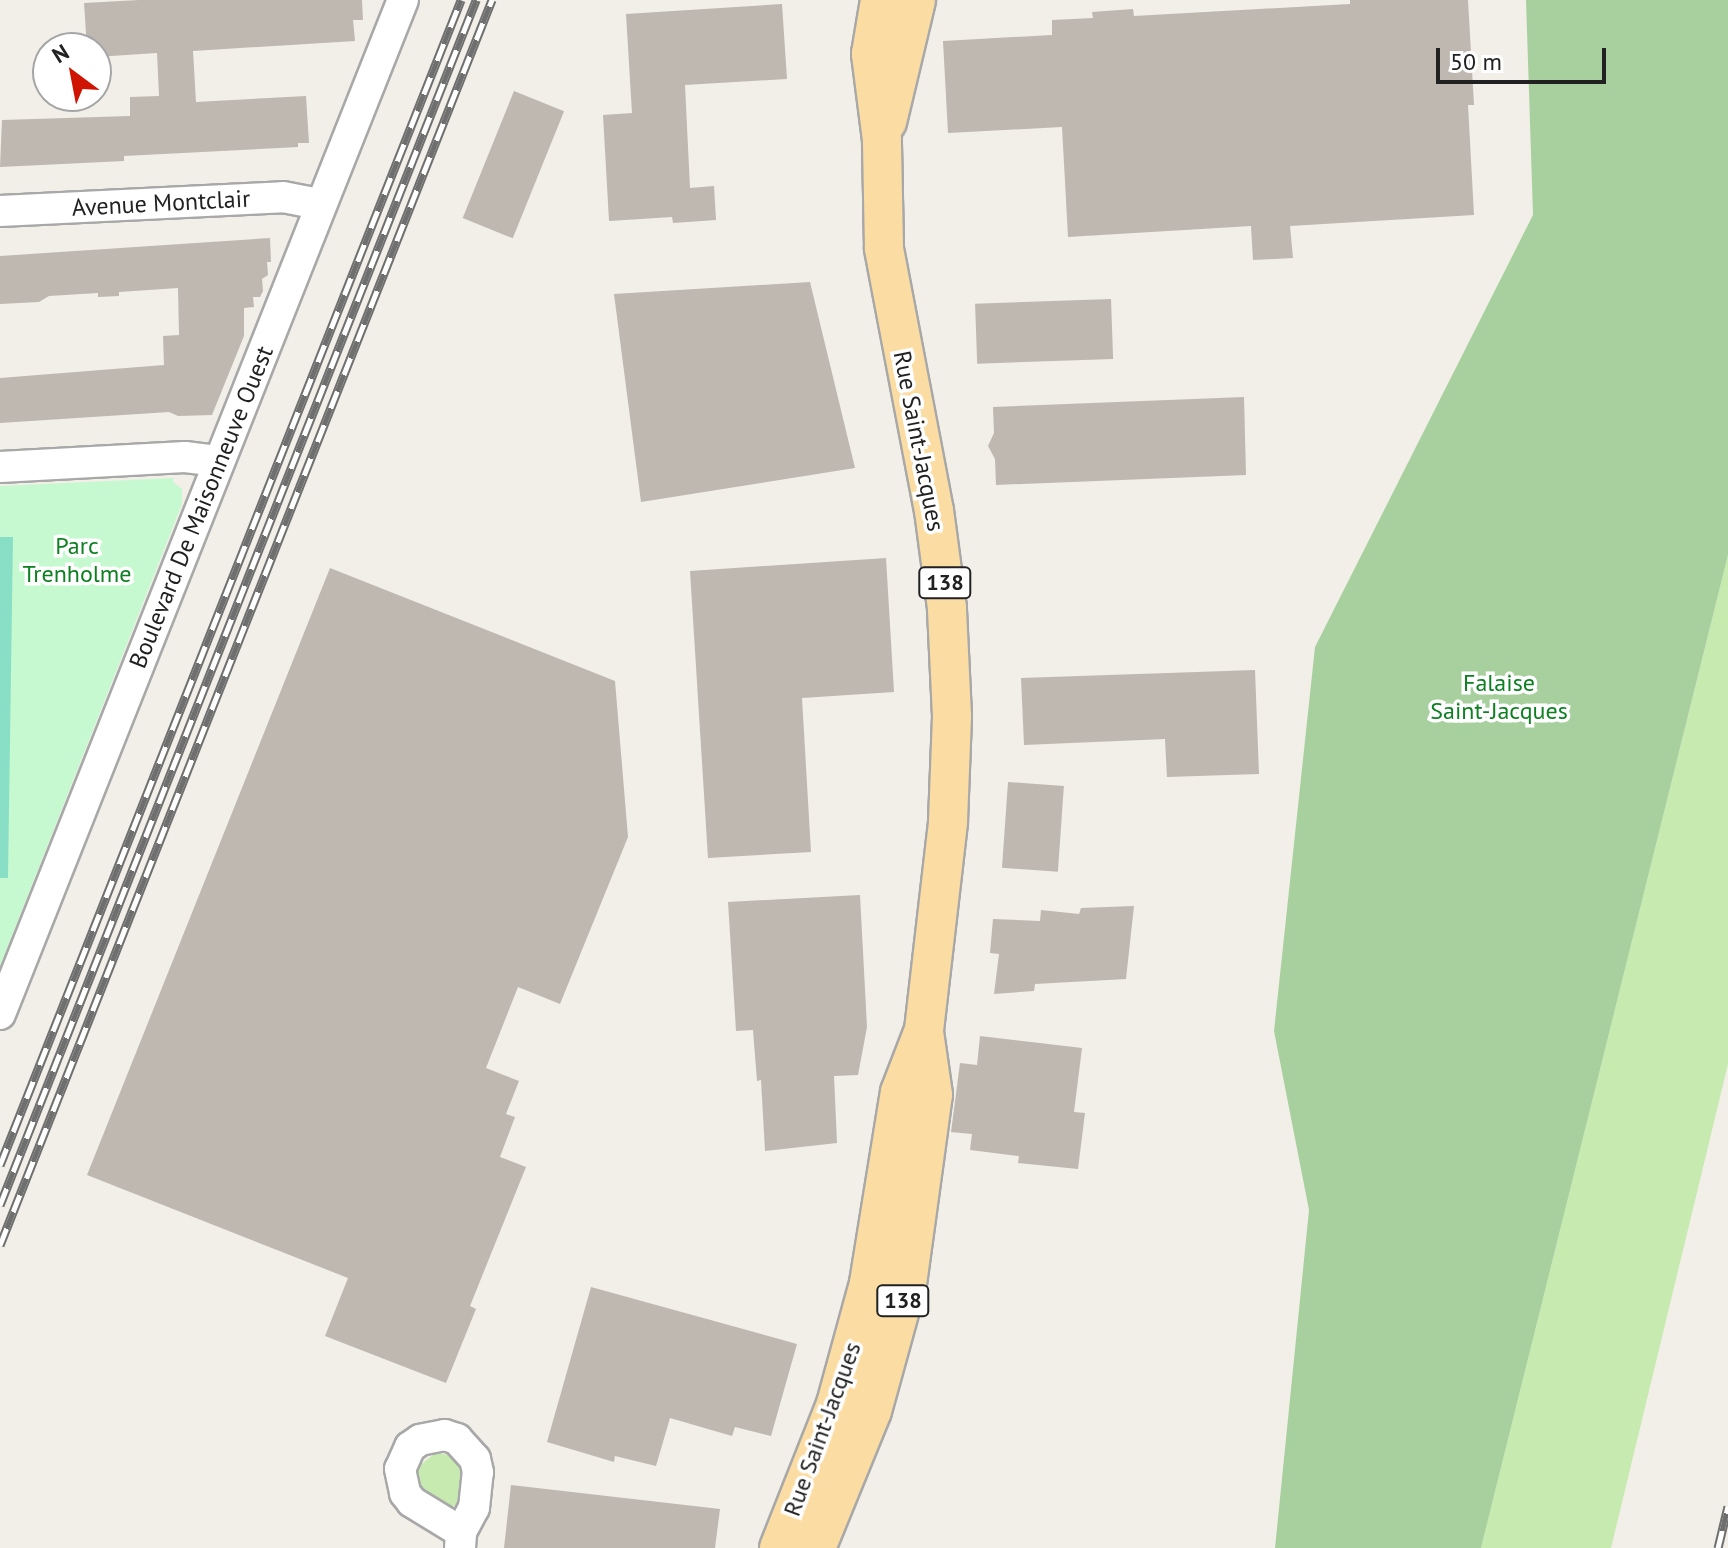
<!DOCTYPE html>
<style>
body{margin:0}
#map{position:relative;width:1728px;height:1548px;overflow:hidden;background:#f1efe8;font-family:"PT Sans",sans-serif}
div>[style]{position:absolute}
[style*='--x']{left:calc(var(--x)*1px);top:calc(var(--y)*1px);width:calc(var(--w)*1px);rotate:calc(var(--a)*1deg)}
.grass>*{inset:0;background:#c7eab0}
.forest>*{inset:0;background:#a8d09e}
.park>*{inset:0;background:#c7f9d0}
.pitch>*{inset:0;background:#88dfc5}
.building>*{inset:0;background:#beb8b1;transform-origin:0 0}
.roads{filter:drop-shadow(2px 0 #a8a8a8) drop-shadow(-2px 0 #a8a8a8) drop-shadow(0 2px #a8a8a8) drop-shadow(0 -2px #a8a8a8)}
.minor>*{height:30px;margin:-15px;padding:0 15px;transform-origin:15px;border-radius:15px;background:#fff}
.major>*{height:38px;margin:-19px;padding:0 19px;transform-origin:19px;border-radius:19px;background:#fbdda4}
.rail>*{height:9px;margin-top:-4.5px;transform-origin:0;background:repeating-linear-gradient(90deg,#fff 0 18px,#6f6f6f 0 36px);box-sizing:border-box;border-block:2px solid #6f6f6f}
span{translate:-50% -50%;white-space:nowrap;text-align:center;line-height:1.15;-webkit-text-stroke:7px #fff;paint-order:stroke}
.shield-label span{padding:2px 6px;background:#fff;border:2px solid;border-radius:6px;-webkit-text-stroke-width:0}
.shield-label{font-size:22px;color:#212121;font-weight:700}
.street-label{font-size:24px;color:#212121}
.park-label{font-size:24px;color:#0d8121}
.north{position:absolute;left:32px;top:32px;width:80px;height:80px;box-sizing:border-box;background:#fff;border:2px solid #a6a6a6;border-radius:50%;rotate:328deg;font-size:22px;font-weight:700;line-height:32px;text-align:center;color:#212121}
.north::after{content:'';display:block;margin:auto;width:28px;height:36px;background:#d01402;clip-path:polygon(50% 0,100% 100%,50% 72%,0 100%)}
.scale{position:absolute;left:1436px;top:48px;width:170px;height:36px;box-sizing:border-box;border:4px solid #212121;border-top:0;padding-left:10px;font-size:24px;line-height:28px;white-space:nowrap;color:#212121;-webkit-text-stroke:6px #fff;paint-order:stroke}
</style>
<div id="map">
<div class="grass">
<i style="clip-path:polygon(1728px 555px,1728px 1064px,1611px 1548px,1481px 1548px)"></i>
<i style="clip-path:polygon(435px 1453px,449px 1455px,461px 1470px,459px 1503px,451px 1507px,429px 1496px,418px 1484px,418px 1467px)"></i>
</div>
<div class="forest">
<i style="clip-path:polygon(1526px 0,1728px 0,1728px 555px,1481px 1548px,1275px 1548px,1309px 1210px,1274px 1031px,1315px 647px,1533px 215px)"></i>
</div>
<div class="park">
<i style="clip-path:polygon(174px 478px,173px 482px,182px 489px,182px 504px,0 966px,0 486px)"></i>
</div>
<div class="pitch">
<i style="clip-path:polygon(0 537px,13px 537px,8px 878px,0 878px)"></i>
</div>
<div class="building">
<i style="clip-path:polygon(139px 0,362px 0,363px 20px,353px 20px,355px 41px,193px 51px,196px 102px,306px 96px,309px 143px,298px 143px,298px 147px,124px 156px,124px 161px,0 167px,2px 120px,130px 116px,130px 97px,159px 96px,157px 53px,96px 57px,96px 48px,87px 48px,84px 3px)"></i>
<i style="clip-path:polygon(1350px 0,1468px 0,1474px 105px,1468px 105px,1474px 215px,1290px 226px,1293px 258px,1253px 260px,1251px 226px,1068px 237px,1062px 127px,948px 133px,943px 41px,1052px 35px,1052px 20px,1093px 18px,1092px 12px,1133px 9px,1134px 16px,1350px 4px)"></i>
<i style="clip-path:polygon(782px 4px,787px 79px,685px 85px,690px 188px,714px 186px,716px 220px,673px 223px,672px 217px,609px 221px,603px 115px,632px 113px,626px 14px)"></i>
<i style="left:514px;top:91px;width:54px;height:137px;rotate:22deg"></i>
<i style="clip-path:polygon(270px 238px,271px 262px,267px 262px,268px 275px,262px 279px,263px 291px,260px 297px,253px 297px,254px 307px,244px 308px,244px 336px,212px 415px,178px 416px,169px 412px,0 423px,0 378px,164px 365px,163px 336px,179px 335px,178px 288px,119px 292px,119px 296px,98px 297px,98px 293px,49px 296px,39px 302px,0 304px,0 256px)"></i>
<i style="clip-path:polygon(810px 282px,855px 468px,641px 502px,614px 294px)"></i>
<i style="left:1111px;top:299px;width:60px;height:136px;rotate:88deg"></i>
<i style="clip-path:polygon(1244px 397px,1246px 475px,996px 485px,995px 459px,988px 446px,994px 433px,993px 407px)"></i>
<i style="clip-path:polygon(886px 558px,894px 692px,802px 698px,811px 852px,708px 858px,690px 571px)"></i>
<i style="clip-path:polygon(330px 568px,615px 681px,628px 837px,560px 1004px,518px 987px,486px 1068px,519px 1081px,506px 1114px,515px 1117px,500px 1157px,526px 1167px,470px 1306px,476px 1309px,446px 1383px,325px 1336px,348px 1278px,87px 1175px)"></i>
<i style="clip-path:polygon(1255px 670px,1259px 774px,1167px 777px,1165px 739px,1024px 745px,1021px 678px)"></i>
<i style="left:1008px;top:782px;width:56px;height:86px;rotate:4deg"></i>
<i style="clip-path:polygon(860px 895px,867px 1027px,858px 1075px,834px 1076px,837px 1143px,765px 1151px,761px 1080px,757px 1081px,753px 1030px,736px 1031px,728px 902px)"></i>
<i style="clip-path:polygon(1134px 906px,1126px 979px,1035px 984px,1034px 991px,994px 994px,999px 954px,990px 953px,993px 919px,1040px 921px,1041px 910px,1079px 914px,1081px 908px)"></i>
<i style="clip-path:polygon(980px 1036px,1082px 1048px,1074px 1112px,1085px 1113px,1078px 1169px,1018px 1163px,1019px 1156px,970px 1150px,972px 1134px,951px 1132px,960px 1063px,977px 1065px)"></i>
<i style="clip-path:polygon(591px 1287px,797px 1344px,771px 1436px,735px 1427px,732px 1436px,670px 1418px,656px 1466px,615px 1456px,614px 1462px,547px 1442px)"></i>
<i style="clip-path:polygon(511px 1485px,720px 1509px,715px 1548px,504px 1548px)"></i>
</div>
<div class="roads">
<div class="minor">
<i style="--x:0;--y:211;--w:283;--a:-2.8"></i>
<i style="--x:283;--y:197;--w:38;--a:11"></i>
<i style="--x:0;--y:467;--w:185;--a:-3.1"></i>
<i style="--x:185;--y:457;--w:34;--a:7"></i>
<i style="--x:0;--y:1014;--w:1091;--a:-68.33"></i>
<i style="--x:460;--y:1548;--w:16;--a:-86"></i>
<i style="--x:461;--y:1532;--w:27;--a:-62"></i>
<i style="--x:474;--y:1508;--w:36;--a:-84"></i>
<i style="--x:478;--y:1472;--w:13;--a:-103"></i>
<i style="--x:475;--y:1459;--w:27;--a:-132"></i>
<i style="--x:457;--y:1439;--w:13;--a:-162"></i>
<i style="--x:445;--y:1435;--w:25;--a:169"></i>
<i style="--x:420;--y:1440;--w:12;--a:145"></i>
<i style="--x:410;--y:1447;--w:24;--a:114"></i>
<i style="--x:400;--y:1469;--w:25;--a:78"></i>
<i style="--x:405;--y:1493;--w:11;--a:52"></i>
<i style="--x:412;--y:1502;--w:57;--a:31.5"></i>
</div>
<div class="major">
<i style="--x:887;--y:122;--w:125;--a:-76.6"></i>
<i style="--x:779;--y:1548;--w:155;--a:-68.4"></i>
<i style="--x:836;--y:1404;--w:125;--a:-74.7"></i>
<i style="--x:869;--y:1283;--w:193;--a:-80.8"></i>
<i style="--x:900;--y:1092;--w:66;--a:-68.8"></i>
<i style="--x:924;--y:1030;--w:210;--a:-83.4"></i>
<i style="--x:948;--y:821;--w:105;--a:-87.8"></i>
<i style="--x:952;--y:716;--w:108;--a:-92.7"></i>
<i style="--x:947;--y:608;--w:98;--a:-97.6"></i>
<i style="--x:934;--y:511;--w:268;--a:-100.8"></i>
<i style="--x:884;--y:248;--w:108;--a:-91.1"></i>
<i style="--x:882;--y:140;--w:87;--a:-97.3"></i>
<i style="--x:871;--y:54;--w:55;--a:-80.5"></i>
<i style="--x:816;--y:1548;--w:148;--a:-67.8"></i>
<i style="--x:872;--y:1411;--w:132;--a:-74.6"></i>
<i style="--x:907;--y:1284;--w:191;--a:-82.2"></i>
<i style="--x:933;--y:1095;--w:64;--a:-98.1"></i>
</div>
</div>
<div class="rail">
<i style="--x:0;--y:1165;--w:1253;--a:-68.41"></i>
<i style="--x:0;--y:1205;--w:1296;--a:-68.44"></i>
<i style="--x:0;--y:1245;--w:1339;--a:-68.44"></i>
<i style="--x:1718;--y:1548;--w:43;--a:-76.6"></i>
</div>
<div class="shield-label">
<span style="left:945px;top:583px">138</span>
<span style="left:903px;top:1301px">138</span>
</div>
<div class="street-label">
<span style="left:161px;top:203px;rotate:-3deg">Avenue Montclair</span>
<span style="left:919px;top:441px;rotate:79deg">Rue Saint-Jacques</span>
<span style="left:201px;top:507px;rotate:-68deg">Boulevard De Maisonneuve Ouest</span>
<span style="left:822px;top:1429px;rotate:-70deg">Rue Saint-Jacques</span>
</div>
<div class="park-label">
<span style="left:77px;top:560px">Parc<br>Trenholme</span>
<span style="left:1499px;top:697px">Falaise<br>Saint-Jacques</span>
</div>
<div class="north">N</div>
<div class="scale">50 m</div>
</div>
